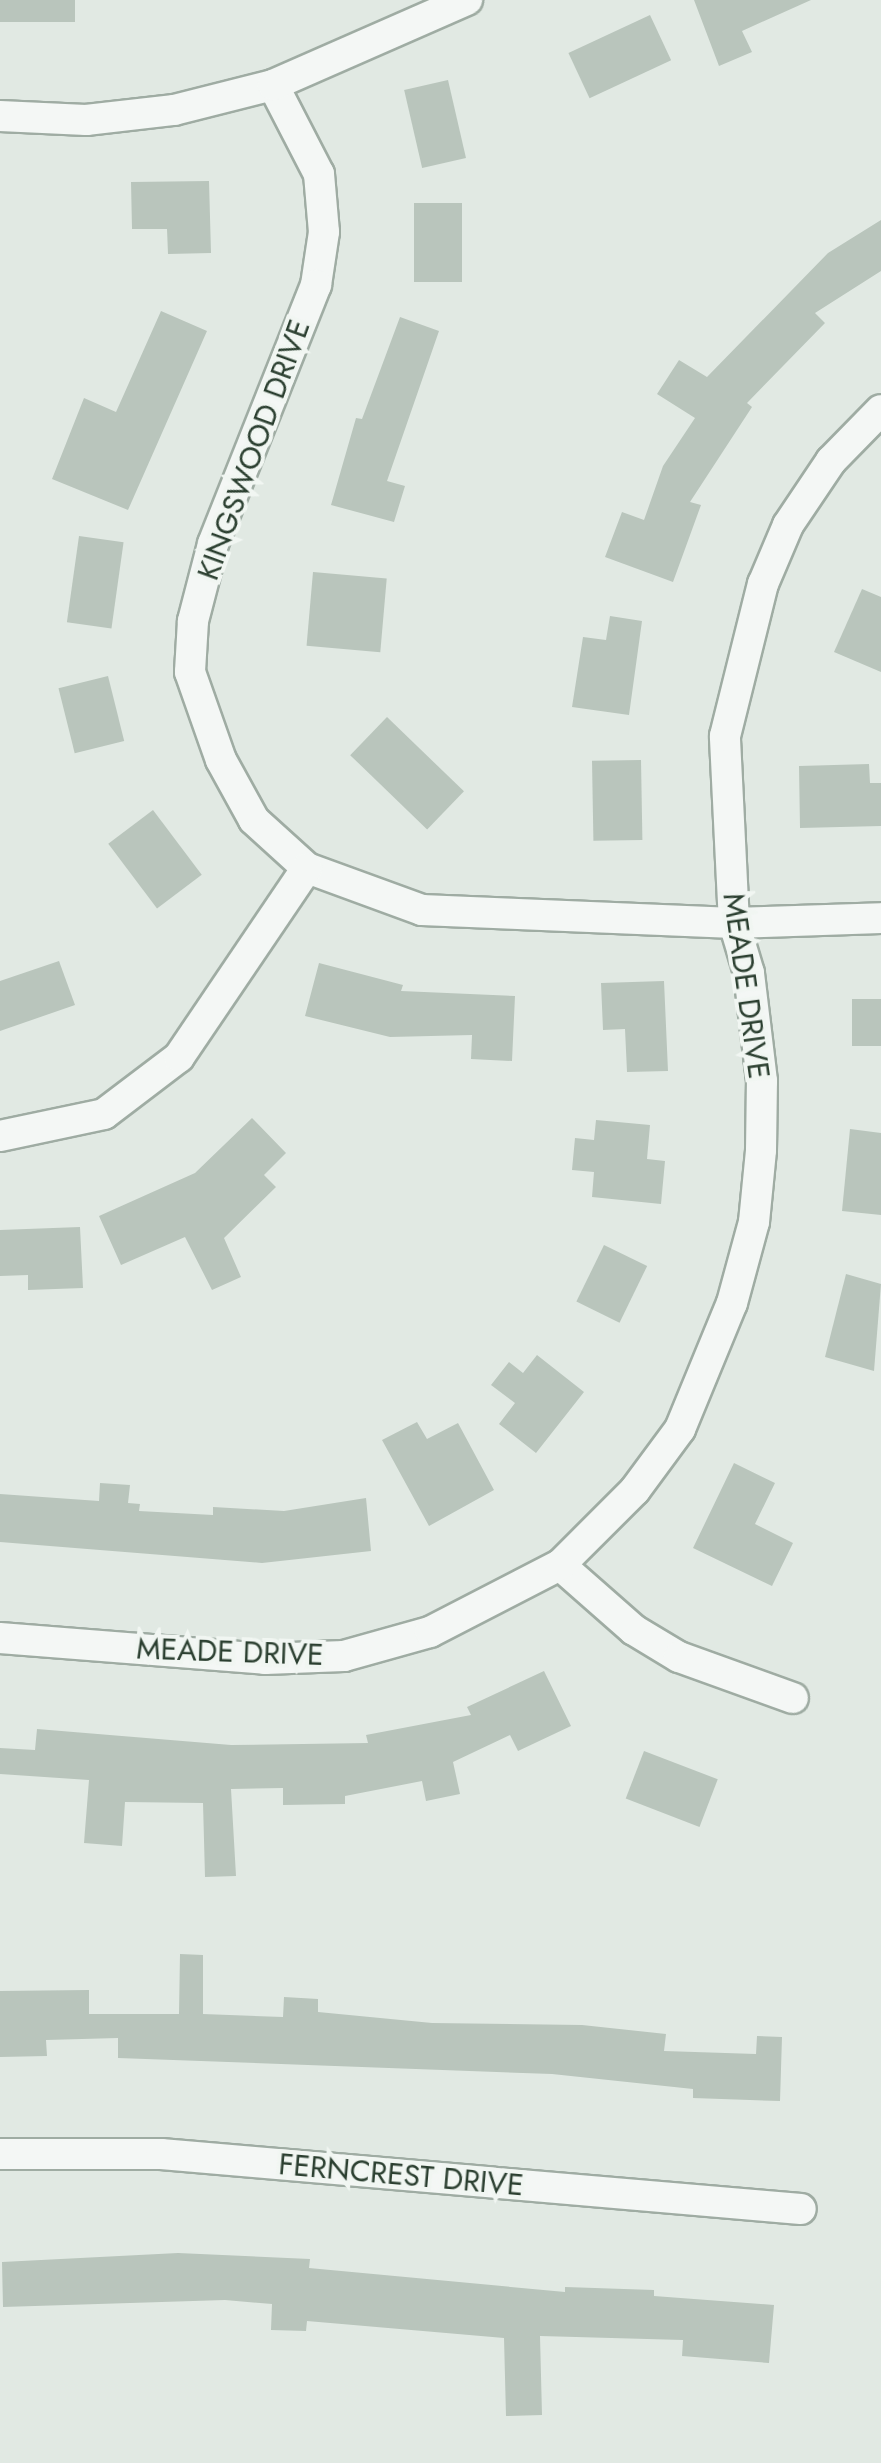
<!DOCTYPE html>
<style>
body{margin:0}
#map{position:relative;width:881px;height:2463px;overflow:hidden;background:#e1e9e3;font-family:Jost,sans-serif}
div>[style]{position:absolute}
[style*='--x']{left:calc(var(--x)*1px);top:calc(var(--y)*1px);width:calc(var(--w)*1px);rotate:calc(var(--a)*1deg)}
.building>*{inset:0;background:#b9c5bc;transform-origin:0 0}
.roads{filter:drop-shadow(2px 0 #9faca3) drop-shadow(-2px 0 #9faca3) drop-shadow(0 2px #9faca3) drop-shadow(0 -2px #9faca3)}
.street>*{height:30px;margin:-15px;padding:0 15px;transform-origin:15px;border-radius:15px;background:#f4f7f5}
span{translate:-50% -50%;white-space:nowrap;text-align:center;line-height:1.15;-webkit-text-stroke:8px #f1f6f2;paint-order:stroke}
.street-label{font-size:30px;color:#2b3f30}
</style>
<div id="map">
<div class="building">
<i style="left:0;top:0;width:75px;height:22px"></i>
<i style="clip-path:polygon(694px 0,811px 0,742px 31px,752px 52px,719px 66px)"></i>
<i style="left:650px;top:15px;width:50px;height:90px;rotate:65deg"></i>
<i style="left:448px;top:80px;width:80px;height:45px;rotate:77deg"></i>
<i style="clip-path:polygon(209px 181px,211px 253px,168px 254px,167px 229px,132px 229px,131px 182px)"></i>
<i style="left:414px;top:203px;width:48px;height:79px"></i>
<i style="clip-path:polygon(881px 220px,881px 271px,815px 313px,825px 323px,747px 403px,752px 407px,690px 502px,701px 505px,673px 582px,605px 557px,622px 512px,644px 520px,663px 466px,695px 418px,657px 394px,679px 360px,707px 377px,828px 253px)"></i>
<i style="clip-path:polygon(161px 311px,207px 331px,128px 510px,52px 479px,84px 398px,116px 412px)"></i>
<i style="clip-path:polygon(400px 317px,439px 331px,387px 481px,405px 486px,394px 522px,331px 505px,356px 418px,362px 419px)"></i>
<i style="left:79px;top:536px;width:45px;height:87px;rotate:8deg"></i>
<i style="left:313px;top:572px;width:74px;height:74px;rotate:5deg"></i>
<i style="clip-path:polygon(862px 589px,881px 597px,881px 672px,834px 652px)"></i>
<i style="clip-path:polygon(610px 616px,642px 621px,629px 715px,572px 707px,583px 637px,606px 640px)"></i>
<i style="left:108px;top:676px;width:67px;height:51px;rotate:76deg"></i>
<i style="left:387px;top:717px;width:107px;height:53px;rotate:44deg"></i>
<i style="left:641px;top:760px;width:80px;height:49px;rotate:89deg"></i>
<i style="clip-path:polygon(869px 764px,870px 783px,881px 783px,881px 826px,800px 828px,799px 766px)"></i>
<i style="left:153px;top:810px;width:81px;height:56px;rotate:53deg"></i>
<i style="clip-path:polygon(59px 961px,75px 1005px,0 1031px,0 981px)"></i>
<i style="clip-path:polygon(319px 963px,403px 985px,401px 991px,515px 996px,512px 1061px,471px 1059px,472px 1035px,390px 1037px,305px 1016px)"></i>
<i style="clip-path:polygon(664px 981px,668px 1071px,627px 1072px,625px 1029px,603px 1030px,601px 983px)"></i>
<i style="left:881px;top:999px;width:47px;height:29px;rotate:90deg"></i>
<i style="clip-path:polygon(252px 1118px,286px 1153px,264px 1175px,276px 1187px,224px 1238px,241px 1277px,212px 1290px,185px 1237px,121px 1265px,99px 1216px,195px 1173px)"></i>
<i style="clip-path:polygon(596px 1120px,650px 1125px,647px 1159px,665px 1161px,661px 1204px,592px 1197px,594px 1172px,572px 1170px,575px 1138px,594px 1140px)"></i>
<i style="clip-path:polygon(850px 1129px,881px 1133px,881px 1215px,842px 1211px)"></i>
<i style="clip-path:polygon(80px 1227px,83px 1288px,28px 1290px,28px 1275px,0 1276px,0 1230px)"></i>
<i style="left:604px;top:1245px;width:48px;height:63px;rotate:26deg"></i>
<i style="clip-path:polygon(846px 1274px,881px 1284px,874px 1371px,825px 1357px)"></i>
<i style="clip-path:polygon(537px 1355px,584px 1392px,536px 1453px,499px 1424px,515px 1403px,491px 1385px,509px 1362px,523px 1373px)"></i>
<i style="clip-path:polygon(417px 1422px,427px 1439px,458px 1423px,494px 1490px,429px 1526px,382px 1440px)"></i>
<i style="clip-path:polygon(734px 1463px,775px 1483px,755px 1524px,793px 1543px,772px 1586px,693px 1548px)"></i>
<i style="clip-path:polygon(100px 1483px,130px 1485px,128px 1503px,140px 1504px,139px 1511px,213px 1515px,213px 1507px,284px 1511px,366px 1498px,371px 1551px,262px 1563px,0 1542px,0 1494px,99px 1501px)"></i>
<i style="clip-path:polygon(544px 1671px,571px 1726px,518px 1751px,510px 1735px,453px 1762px,460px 1794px,426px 1801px,422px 1781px,345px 1796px,345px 1804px,283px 1805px,283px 1788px,231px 1789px,236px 1876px,205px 1877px,203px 1803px,125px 1802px,122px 1846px,84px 1843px,89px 1780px,0 1774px,0 1748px,35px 1750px,37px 1729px,231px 1745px,368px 1743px,366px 1735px,471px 1715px,467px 1707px)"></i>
<i style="left:644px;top:1751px;width:79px;height:51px;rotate:21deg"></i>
<i style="clip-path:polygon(180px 1954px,203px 1955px,203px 2014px,283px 2017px,284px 1997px,318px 1999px,318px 2012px,432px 2023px,582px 2025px,666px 2034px,664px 2051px,756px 2054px,757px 2036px,782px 2037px,780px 2101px,693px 2098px,693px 2089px,552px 2074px,118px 2058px,118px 2038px,46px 2040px,47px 2056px,0 2057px,0 1991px,89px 1990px,89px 2014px,179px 2014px)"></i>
<i style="clip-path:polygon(178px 2253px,310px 2259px,309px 2268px,565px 2292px,565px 2287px,654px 2290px,654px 2296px,774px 2305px,769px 2363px,682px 2356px,683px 2340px,540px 2336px,542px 2415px,506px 2416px,504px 2338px,307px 2321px,306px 2331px,271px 2330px,272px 2304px,225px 2300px,3px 2307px,2px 2262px)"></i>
</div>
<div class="roads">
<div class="street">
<i style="--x:273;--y:85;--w:100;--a:62.7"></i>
<i style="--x:319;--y:174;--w:58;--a:85.1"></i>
<i style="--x:324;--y:232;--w:54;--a:98.6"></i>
<i style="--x:316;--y:285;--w:279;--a:111.7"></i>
<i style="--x:213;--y:544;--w:80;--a:104.6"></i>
<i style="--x:193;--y:621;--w:51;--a:93.4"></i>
<i style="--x:190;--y:672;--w:93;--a:70.6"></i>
<i style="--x:221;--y:760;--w:68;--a:61.2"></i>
<i style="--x:254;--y:820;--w:72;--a:42.2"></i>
<i style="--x:307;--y:868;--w:122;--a:20.1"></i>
<i style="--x:422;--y:910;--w:312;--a:2.4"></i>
<i style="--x:734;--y:923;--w:147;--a:-1.9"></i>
<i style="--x:0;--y:116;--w:86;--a:2.7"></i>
<i style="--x:86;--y:120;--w:89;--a:-6.5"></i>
<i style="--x:174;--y:110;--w:102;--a:-14.2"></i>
<i style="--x:273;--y:85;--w:212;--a:-23.7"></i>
<i style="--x:0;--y:1136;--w:106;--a:-11.9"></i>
<i style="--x:104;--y:1114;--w:94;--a:-37.2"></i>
<i style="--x:179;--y:1057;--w:228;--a:-55.9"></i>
<i style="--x:560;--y:1565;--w:98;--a:41.3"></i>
<i style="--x:634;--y:1630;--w:52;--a:31"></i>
<i style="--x:679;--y:1657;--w:121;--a:19.8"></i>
<i style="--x:0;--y:1638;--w:266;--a:4.5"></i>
<i style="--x:265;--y:1659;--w:79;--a:-2.2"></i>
<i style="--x:344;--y:1656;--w:89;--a:-15.6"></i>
<i style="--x:430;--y:1632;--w:146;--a:-27.3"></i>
<i style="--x:560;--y:1565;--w:106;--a:-45"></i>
<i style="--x:635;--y:1490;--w:76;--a:-53.6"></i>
<i style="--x:680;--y:1429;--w:136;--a:-67.6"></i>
<i style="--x:732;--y:1303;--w:84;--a:-74.8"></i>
<i style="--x:754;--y:1222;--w:72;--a:-84.4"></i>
<i style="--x:761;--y:1150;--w:69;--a:-89.2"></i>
<i style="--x:762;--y:1081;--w:109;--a:-96.9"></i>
<i style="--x:749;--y:973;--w:52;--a:-106.7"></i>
<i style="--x:734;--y:923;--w:187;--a:-92.8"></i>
<i style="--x:725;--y:736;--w:157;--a:-76"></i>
<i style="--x:763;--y:584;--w:64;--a:-67"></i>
<i style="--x:788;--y:525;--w:77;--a:-56.1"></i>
<i style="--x:831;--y:461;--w:71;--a:-45.6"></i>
<i style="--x:0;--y:2154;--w:161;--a:0"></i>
<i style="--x:161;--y:2154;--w:642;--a:4.91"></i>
</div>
</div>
<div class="street-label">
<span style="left:254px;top:450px;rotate:-70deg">KINGSWOOD DRIVE</span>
<span style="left:746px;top:986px;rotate:82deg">MEADE DRIVE</span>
<span style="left:230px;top:1652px;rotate:2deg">MEADE DRIVE</span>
<span style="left:401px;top:2175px;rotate:5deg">FERNCREST DRIVE</span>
</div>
</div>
